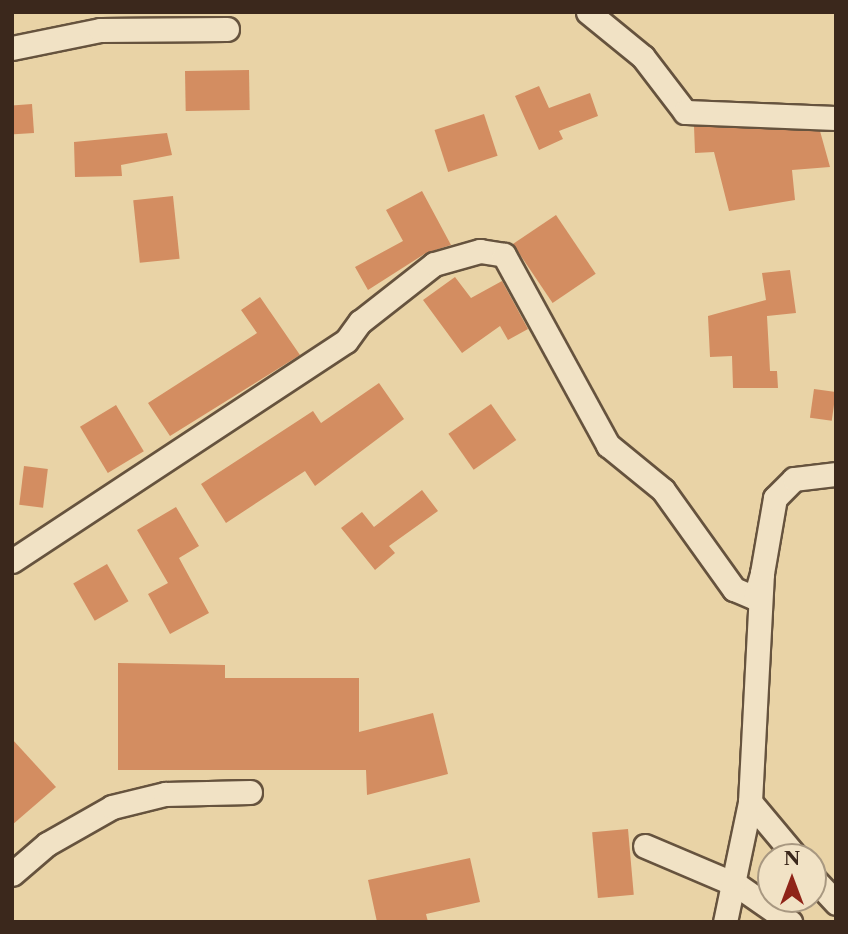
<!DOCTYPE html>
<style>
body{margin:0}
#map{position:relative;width:848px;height:934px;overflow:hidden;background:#e9d3a6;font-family:"Libre Caslon Text",serif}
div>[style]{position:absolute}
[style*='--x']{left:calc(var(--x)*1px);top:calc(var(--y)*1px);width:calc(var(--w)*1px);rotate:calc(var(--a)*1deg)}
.building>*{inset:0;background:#d38d61;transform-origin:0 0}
.roads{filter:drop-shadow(2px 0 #66533e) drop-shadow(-2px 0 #66533e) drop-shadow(0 2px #66533e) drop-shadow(0 -2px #66533e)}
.minor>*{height:23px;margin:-11.5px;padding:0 11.5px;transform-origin:11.5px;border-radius:11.5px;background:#f1e2c5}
span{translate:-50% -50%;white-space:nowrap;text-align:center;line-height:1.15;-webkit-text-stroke:5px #f1e2c5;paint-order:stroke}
.frame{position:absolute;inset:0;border:14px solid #3b281c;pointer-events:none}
.north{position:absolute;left:757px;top:843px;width:70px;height:70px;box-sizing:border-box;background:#f1e2c5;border:2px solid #a89881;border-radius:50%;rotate:0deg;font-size:19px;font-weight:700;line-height:28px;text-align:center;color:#3b281c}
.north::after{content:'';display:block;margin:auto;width:24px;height:32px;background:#8f2418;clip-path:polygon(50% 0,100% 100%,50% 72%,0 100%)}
</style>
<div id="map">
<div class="building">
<i style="left:249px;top:70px;width:40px;height:64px;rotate:89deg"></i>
<i style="clip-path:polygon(539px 86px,549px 108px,590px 93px,598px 116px,559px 131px,563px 139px,539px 150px,515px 96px)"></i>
<i style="left:32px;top:104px;width:29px;height:20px;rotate:86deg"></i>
<i style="left:484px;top:114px;width:44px;height:52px;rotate:72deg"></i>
<i style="clip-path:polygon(694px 126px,820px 131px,830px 167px,792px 170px,795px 200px,729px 211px,714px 152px,695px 153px)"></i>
<i style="clip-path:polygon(167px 133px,172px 155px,121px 165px,122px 176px,75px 177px,74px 142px)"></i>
<i style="clip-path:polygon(422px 191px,451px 245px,426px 253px,368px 290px,355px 267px,403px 241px,386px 210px)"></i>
<i style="left:173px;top:196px;width:63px;height:40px;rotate:84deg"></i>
<i style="left:556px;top:215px;width:71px;height:52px;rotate:56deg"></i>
<i style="clip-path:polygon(790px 270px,796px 313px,767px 316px,770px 371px,777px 371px,778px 388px,733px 388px,732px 356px,710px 357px,708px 316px,766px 300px,762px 273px)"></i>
<i style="clip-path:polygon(455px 277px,471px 298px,502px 281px,528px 329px,508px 340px,500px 326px,462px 353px,423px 300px)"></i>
<i style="clip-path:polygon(260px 297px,300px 355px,170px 436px,148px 403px,257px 333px,241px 310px)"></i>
<i style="clip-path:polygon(379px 383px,404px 419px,315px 486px,305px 471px,226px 523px,201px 484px,313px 411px,321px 423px)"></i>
<i style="left:814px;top:389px;width:22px;height:29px;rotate:8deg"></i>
<i style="left:491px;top:404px;width:44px;height:52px;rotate:55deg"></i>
<i style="left:116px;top:405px;width:54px;height:42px;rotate:59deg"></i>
<i style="left:24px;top:466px;width:24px;height:39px;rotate:7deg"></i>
<i style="clip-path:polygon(422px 490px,438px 511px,389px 546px,395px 553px,375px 570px,341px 528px,362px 512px,374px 527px)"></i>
<i style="clip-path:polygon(176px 507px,199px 546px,179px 558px,209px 613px,170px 634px,148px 594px,168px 583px,137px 530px)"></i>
<i style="left:107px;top:564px;width:43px;height:39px;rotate:60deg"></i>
<i style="clip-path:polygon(118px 663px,225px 665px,225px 678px,359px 678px,359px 732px,433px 713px,448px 774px,367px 795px,366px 770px,118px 770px)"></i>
<i style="clip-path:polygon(12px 739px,56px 787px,12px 825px)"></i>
<i style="left:628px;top:829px;width:66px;height:36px;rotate:85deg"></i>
<i style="clip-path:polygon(470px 858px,480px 902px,426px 914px,428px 922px,377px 922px,368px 880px)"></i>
</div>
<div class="roads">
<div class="minor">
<i style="--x:588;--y:12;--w:71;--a:39.3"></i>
<i style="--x:643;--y:57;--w:69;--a:52.6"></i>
<i style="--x:685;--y:112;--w:151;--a:2.3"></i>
<i style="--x:12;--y:48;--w:90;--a:-11.6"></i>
<i style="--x:100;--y:30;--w:127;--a:-0.5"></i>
<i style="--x:12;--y:561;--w:400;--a:-33.4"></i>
<i style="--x:346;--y:341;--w:24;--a:-54"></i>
<i style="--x:360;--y:322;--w:94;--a:-38.1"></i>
<i style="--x:434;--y:264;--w:48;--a:-15.8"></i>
<i style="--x:480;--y:251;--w:24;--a:9"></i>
<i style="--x:504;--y:255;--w:217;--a:61.3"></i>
<i style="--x:608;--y:445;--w:71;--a:39.3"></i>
<i style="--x:663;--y:490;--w:122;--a:54.4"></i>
<i style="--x:734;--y:589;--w:23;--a:23"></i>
<i style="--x:755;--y:598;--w:26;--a:-74"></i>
<i style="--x:750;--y:802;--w:72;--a:50.1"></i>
<i style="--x:645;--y:846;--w:100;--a:23"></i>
<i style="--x:737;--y:885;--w:65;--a:34.9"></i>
<i style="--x:12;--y:874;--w:46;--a:-40.6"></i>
<i style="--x:47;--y:844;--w:75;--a:-29.6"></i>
<i style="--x:112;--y:807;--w:55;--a:-13.8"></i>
<i style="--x:165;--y:794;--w:85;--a:-1.3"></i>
<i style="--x:813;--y:878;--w:34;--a:47"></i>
<i style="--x:725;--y:922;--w:123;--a:-78.2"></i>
<i style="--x:750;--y:802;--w:229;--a:-87"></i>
<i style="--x:762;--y:573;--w:76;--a:-80.2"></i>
<i style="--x:775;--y:498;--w:27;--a:-45"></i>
<i style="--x:794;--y:479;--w:42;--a:-6.8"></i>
</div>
</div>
<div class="frame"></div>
<div class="north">N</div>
</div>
